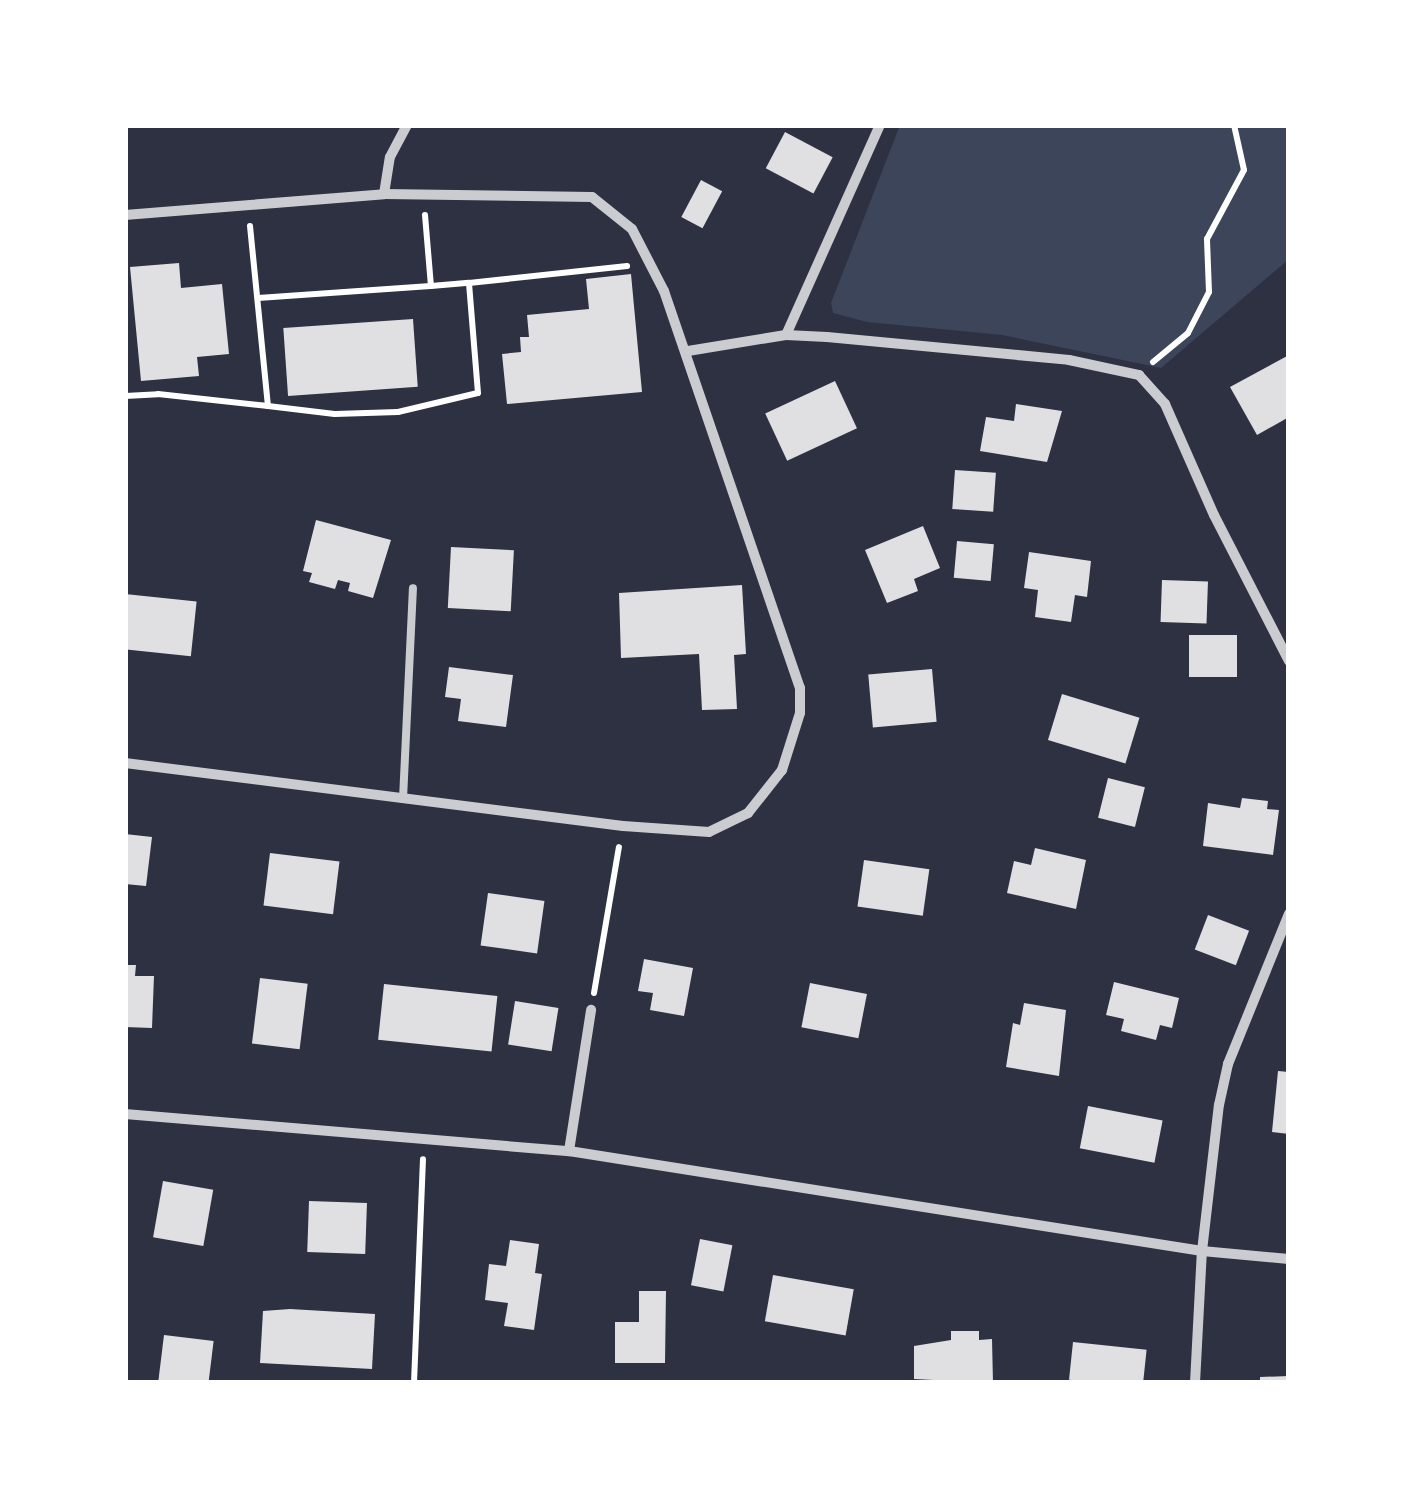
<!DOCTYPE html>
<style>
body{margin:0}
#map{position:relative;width:1414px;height:1508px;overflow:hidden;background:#2d3142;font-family:Barlow,sans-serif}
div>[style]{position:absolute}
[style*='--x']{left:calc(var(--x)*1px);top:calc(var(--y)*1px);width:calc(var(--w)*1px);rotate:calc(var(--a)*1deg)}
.green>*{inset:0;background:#3c4559}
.building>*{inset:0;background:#e0e0e3;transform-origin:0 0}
.path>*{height:6px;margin:-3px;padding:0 3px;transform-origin:3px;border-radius:3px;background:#fff}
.service>*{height:8px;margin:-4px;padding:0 4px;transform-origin:4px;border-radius:4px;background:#caccd0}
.minor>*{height:10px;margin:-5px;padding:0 5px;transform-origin:5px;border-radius:5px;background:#caccd0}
span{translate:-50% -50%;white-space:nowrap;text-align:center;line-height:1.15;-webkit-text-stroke:10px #fff;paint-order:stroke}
.frame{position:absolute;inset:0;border:128px solid #fff;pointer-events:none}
</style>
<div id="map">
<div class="green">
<i style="clip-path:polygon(900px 125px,1289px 125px,1289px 259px,1161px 368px,1002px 335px,867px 322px,833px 313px,831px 303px)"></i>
</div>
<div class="building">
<i style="left:785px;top:132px;width:54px;height:41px;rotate:28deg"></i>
<i style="left:701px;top:180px;width:24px;height:42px;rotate:28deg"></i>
<i style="clip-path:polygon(179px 263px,181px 288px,222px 284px,229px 354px,197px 357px,199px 376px,141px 381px,130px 267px)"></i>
<i style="clip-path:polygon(631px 274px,642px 392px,507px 404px,502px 354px,521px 352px,520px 337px,529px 337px,527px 315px,589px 309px,586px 279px)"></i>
<i style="left:413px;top:319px;width:68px;height:130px;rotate:86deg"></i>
<i style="clip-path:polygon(1289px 355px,1289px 417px,1257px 435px,1230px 387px)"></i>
<i style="left:835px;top:381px;width:52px;height:77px;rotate:65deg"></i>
<i style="clip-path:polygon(1016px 404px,1062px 411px,1047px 462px,980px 451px,986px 417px,1014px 421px)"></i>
<i style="left:955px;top:470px;width:41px;height:39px;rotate:4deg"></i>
<i style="clip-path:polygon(316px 520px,391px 540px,373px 598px,348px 591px,350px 583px,338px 580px,335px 589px,309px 582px,312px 573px,303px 571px)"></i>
<i style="clip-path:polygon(923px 526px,940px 568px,914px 579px,918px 591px,887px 603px,865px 550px)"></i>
<i style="left:957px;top:541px;width:37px;height:37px;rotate:5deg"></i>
<i style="left:451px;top:547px;width:63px;height:61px;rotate:3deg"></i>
<i style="clip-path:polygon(1029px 552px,1091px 561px,1087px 597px,1075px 595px,1071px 622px,1035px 617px,1038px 590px,1024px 588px)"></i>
<i style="left:1162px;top:580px;width:46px;height:42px;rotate:2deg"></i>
<i style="clip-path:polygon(742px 585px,746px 654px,734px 655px,737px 709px,702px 710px,699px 654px,621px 658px,619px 593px)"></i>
<i style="left:125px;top:594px;width:72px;height:55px;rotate:6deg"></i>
<i style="left:1189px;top:635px;width:48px;height:42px"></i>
<i style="clip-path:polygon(449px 667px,513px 675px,506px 727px,458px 721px,461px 699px,445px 697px)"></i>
<i style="left:932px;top:669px;width:53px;height:64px;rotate:85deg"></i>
<i style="left:1062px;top:694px;width:81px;height:48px;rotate:17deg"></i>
<i style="left:1108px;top:778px;width:38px;height:41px;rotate:14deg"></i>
<i style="clip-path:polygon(1242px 798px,1268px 801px,1267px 809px,1279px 810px,1273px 855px,1203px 846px,1208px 803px,1240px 808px)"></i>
<i style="clip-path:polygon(125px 834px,152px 837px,146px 886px,125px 884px)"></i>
<i style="clip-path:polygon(1035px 848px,1086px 860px,1076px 909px,1007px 893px,1014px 861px,1031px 865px)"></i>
<i style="left:270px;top:853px;width:70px;height:53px;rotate:7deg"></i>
<i style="left:864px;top:860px;width:66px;height:47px;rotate:8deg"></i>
<i style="left:488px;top:893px;width:57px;height:53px;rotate:8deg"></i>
<i style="left:1208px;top:915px;width:44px;height:37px;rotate:21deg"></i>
<i style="clip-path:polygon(644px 959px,693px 968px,684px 1016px,650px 1010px,653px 993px,638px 991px)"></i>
<i style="clip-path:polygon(125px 965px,136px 965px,135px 976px,154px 976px,152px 1028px,125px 1027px)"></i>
<i style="left:260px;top:978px;width:48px;height:66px;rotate:7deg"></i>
<i style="clip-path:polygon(1114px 982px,1179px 998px,1172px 1028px,1160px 1025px,1156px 1040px,1121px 1031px,1124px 1019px,1106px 1015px)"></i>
<i style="left:810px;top:983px;width:58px;height:45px;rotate:11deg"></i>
<i style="left:384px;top:984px;width:114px;height:56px;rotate:6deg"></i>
<i style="left:515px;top:1001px;width:44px;height:44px;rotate:9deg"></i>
<i style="clip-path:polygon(1024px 1003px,1066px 1010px,1059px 1076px,1006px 1067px,1013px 1023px,1020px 1025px)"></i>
<i style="clip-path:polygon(1278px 1071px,1289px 1072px,1289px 1134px,1272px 1132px)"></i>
<i style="left:1088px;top:1106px;width:76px;height:43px;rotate:11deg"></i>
<i style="left:163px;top:1181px;width:51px;height:57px;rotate:10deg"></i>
<i style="left:309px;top:1201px;width:58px;height:51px;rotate:2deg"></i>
<i style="left:700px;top:1239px;width:33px;height:47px;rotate:11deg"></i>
<i style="clip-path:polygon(510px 1240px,539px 1244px,535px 1273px,542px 1274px,534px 1330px,504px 1326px,508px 1303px,485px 1300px,489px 1264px,506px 1266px)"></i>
<i style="left:773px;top:1275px;width:82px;height:47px;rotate:10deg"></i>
<i style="clip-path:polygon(639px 1291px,666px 1291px,665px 1363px,615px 1363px,615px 1322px,639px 1322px)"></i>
<i style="clip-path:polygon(290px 1309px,375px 1314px,372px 1369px,260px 1363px,263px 1311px)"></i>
<i style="clip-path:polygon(951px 1331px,979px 1331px,979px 1340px,992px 1339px,993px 1383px,914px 1379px,914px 1346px,951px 1340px)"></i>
<i style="left:164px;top:1335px;width:50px;height:48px;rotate:7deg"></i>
<i style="left:1073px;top:1342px;width:74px;height:38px;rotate:6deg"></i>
<i style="clip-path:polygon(1289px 1376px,1289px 1383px,1260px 1383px,1260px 1377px)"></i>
</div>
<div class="path">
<i style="--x:425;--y:215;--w:71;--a:85.2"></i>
<i style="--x:431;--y:286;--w:38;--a:-5"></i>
<i style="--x:250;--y:226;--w:181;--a:84.3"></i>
<i style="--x:268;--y:406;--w:67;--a:6.8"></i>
<i style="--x:335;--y:414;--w:63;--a:-1.8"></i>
<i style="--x:398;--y:412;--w:82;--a:-13.4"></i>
<i style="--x:478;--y:393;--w:110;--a:-94.7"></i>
<i style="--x:469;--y:283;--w:159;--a:-6.1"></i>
<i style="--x:258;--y:298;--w:173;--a:-4"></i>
<i style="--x:1153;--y:362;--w:45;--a:-39.6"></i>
<i style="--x:1188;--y:333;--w:46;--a:-62.9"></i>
<i style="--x:1209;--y:292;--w:53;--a:-92.2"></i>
<i style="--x:1207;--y:239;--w:78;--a:-61.8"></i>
<i style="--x:1244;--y:170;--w:46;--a:-102.5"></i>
<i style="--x:125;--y:396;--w:33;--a:-3"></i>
<i style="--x:158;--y:394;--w:111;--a:6.2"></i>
<i style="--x:594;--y:993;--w:148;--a:-80.3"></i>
<i style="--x:414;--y:1383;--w:224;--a:-87.7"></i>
</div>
<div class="service">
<i style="--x:403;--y:799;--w:211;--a:-87.3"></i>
</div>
<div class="minor">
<i style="--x:384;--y:194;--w:37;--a:-81"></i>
<i style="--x:390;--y:157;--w:36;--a:-62"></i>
<i style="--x:125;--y:215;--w:260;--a:-4.6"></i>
<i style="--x:384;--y:194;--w:208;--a:0.8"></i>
<i style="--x:592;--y:197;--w:51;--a:38.7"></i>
<i style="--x:632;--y:229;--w:70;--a:62.7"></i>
<i style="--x:664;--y:291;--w:420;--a:71.1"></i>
<i style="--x:800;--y:688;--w:25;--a:90"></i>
<i style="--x:800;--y:713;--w:60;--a:107.5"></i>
<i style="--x:782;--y:770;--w:55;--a:128.3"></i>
<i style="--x:748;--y:813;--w:43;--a:154"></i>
<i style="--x:709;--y:832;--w:86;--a:-176"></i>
<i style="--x:623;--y:826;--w:502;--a:-172.79"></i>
<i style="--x:786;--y:335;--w:230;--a:-65.9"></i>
<i style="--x:688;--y:351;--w:99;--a:-9.3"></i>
<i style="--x:786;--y:335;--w:41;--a:2.8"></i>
<i style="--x:827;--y:337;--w:243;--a:5.4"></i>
<i style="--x:1069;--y:360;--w:72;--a:12.1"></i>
<i style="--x:1139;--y:375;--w:39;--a:48"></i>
<i style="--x:1165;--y:404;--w:121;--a:66.2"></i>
<i style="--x:1214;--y:515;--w:164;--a:62.8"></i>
<i style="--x:125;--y:1114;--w:446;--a:4.8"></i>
<i style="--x:569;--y:1151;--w:641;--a:8.98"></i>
<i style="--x:1202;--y:1251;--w:87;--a:5.3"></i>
<i style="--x:569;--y:1151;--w:143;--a:-81.1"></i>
<i style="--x:1195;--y:1383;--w:132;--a:-87"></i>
<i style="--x:1202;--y:1251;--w:147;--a:-83.4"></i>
<i style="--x:1219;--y:1105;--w:42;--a:-77.6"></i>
<i style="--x:1228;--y:1064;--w:162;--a:-67.9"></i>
</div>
<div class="frame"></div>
</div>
